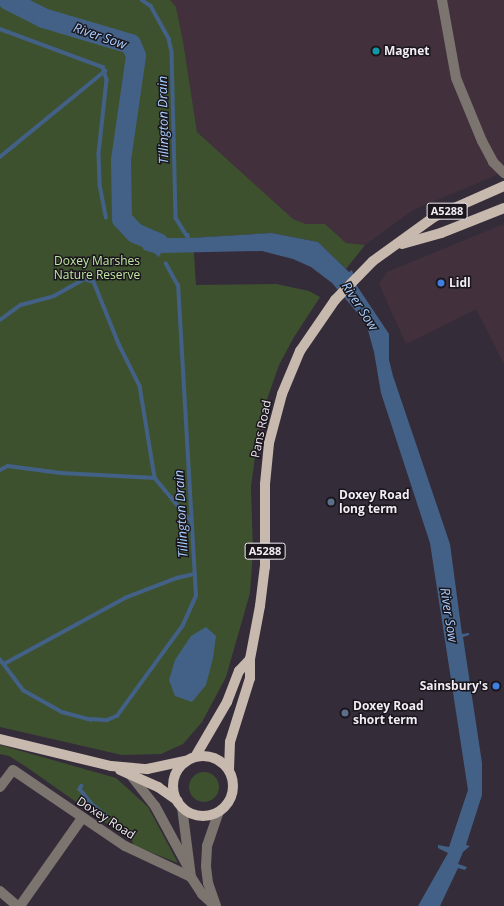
<!DOCTYPE html>
<style>
body{margin:0}
#map{position:relative;width:504px;height:906px;overflow:hidden;background:#352c3a;font-family:"Open Sans",sans-serif}
div>[style]{position:absolute}
[style*='--x']{left:calc(var(--x)*1px);top:calc(var(--y)*1px);width:calc(var(--w)*1px);rotate:calc(var(--a)*1deg)}
.commercial>*{inset:0;background:#42313c}
.green>*{inset:0;background:#3e512f}
.round{border-radius:50%}
.water>*{inset:0;background:#436186}
.stream>*{height:3.5px;margin:-1.75px;padding:0 1.75px;transform-origin:1.75px;border-radius:1.75px;background:#436186}
.river>*{height:20px;margin:-10px;padding:0 10px;transform-origin:10px;border-radius:10px;background:#436186}
.minor>*{height:10px;margin:-5px;padding:0 5px;transform-origin:5px;border-radius:5px;background:#7c756f}
.major>*{height:10px;margin:-5px;padding:0 5px;transform-origin:5px;border-radius:5px;background:#c8b9ae}
.major>.ring{margin:-5px;padding:0;box-sizing:content-box;background:none;border:10px solid #c8b9ae;border-radius:50%}
.dots>*{width:11px;height:11px;translate:-50% -50%;box-sizing:border-box;border:2px solid #1a161c;border-radius:50%}
span{translate:-50% -50%;white-space:nowrap;text-align:center;line-height:1.15;-webkit-text-stroke:3px #1a161c;paint-order:stroke}
.shield-label span{padding:1px 3px;background:#1a161c;border:1px solid;border-radius:3px;-webkit-text-stroke-width:0}
.shield-label{font-size:11px;color:#f1ebf4;font-weight:700}
.poi-label{font-size:12px;color:#f1ebf4;font-weight:700}
.left{translate:0 -50%;text-align:left}
.right{translate:-100% -50%;text-align:right}
.park-label{font-size:12px;color:#c0e7a2}
.street-label{font-size:12px;color:#f1ebf4}
.water-label{font-size:13px;color:#a8cfff;font-style:italic}
</style>
<div id="map">
<div class="commercial">
<i style="clip-path:polygon(170px 0,504px 0,504px 172px,413px 210px,365px 245px,346px 243px,325px 224px,306px 224px,293px 219px,197px 132px,183px 41px,176px 7px)"></i>
<i style="clip-path:polygon(504px 224px,504px 364px,476px 309px,406px 344px,379px 284px,387px 272px)"></i>
</div>
<div class="green">
<i style="clip-path:polygon(0 0,170px 0,176px 7px,183px 41px,197px 132px,293px 219px,306px 224px,325px 224px,346px 243px,365px 245px,346px 269px,318px 242px,272px 233px,193px 238px,196px 285px,276px 284px,309px 291px,320px 297px,294px 337px,279px 365px,265px 405px,257px 441px,251px 487px,253px 551px,250px 593px,226px 677px,202px 722px,183px 744px,161px 754px,122px 755px,0 727px)"></i>
<i style="clip-path:polygon(0 745px,116px 778px,148px 807px,178px 863px,132px 845px,133px 842px,25px 766px,9px 756px,0 754px)"></i>
<i class="round" style="left:189px;top:772px;width:30px;height:30px"></i>
</div>
<div class="water">
<i style="clip-path:polygon(151px 231px,164px 238px,186px 238px,186px 233px,189px 233px,190px 238px,272px 233px,318px 242px,349px 272px,352px 270px,357px 286px,389px 334px,389px 360px,393px 376px,450px 544px,462px 634px,469px 633px,469px 635px,463px 637px,482px 763px,482px 795px,466px 845px,470px 846px,463px 852px,458px 864px,467px 867px,465px 870px,458px 868px,440px 906px,418px 906px,448px 853px,438px 848px,438px 845px,449px 847px,468px 790px,430px 543px,381px 393px,374px 352px,366px 323px,332px 283px,311px 267px,293px 259px,262px 251px,161px 253px,159px 257px,154px 253px,144px 250px,135px 233px)"></i>
<i style="clip-path:polygon(206px 627px,216px 636px,213px 658px,206px 685px,192px 702px,175px 696px,169px 680px,175px 660px,191px 636px)"></i>
</div>
<div class="stream">
<i style="--x:142;--y:0;--w:11;--a:34"></i>
<i style="--x:151;--y:6;--w:38;--a:61"></i>
<i style="--x:169;--y:39;--w:13;--a:77"></i>
<i style="--x:172;--y:52;--w:166;--a:88.6"></i>
<i style="--x:176;--y:218;--w:22;--a:58"></i>
<i style="--x:0;--y:29;--w:110;--a:20.3"></i>
<i style="--x:103;--y:67;--w:14;--a:73"></i>
<i style="--x:107;--y:80;--w:74;--a:96.2"></i>
<i style="--x:99;--y:154;--w:31;--a:88"></i>
<i style="--x:100;--y:185;--w:33;--a:79"></i>
<i style="--x:0;--y:157;--w:136;--a:-39.3"></i>
<i style="--x:0;--y:320;--w:26;--a:-36"></i>
<i style="--x:21;--y:305;--w:34;--a:-15"></i>
<i style="--x:54;--y:296;--w:35;--a:-29"></i>
<i style="--x:85;--y:279;--w:9;--a:18"></i>
<i style="--x:94;--y:282;--w:67;--a:68"></i>
<i style="--x:119;--y:344;--w:47;--a:63.4"></i>
<i style="--x:140;--y:386;--w:93;--a:80.7"></i>
<i style="--x:0;--y:470;--w:9;--a:-27"></i>
<i style="--x:8;--y:466;--w:53;--a:7.5"></i>
<i style="--x:61;--y:473;--w:94;--a:3"></i>
<i style="--x:155;--y:478;--w:56;--a:50.1"></i>
<i style="--x:0;--y:659;--w:39;--a:53"></i>
<i style="--x:23;--y:690;--w:45;--a:29.4"></i>
<i style="--x:62;--y:712;--w:30;--a:15"></i>
<i style="--x:4;--y:664;--w:138;--a:-28.6"></i>
<i style="--x:125;--y:598;--w:56;--a:-21"></i>
<i style="--x:177;--y:578;--w:18;--a:-13"></i>
<i style="--x:91;--y:719;--w:16;--a:4"></i>
<i style="--x:107;--y:720;--w:11;--a:-22"></i>
<i style="--x:117;--y:716;--w:112;--a:-54"></i>
<i style="--x:183;--y:625;--w:32;--a:-66"></i>
<i style="--x:196;--y:596;--w:311;--a:-93.3"></i>
<i style="--x:178;--y:286;--w:25;--a:-119"></i>
<i style="--x:82;--y:786;--w:4;--a:124"></i>
<i style="--x:80;--y:789;--w:22;--a:51"></i>
<i style="--x:94;--y:806;--w:18;--a:38"></i>
</div>
<div class="river">
<i style="--x:8;--y:0;--w:39;--a:27"></i>
<i style="--x:43;--y:18;--w:92;--a:16.5"></i>
<i style="--x:131;--y:44;--w:13;--a:67"></i>
<i style="--x:136;--y:56;--w:105;--a:98.2"></i>
<i style="--x:121;--y:160;--w:59;--a:89"></i>
<i style="--x:122;--y:219;--w:19;--a:47"></i>
<i style="--x:135;--y:233;--w:26;--a:23"></i>
</div>
<div class="minor">
<i style="--x:442;--y:0;--w:79;--a:79.8"></i>
<i style="--x:456;--y:78;--w:68;--a:67.6"></i>
<i style="--x:482;--y:141;--w:24;--a:62"></i>
<i style="--x:493;--y:162;--w:16;--a:45"></i>
<i style="--x:129;--y:773;--w:42;--a:51.8"></i>
<i style="--x:155;--y:806;--w:69;--a:61.6"></i>
<i style="--x:0;--y:787;--w:21;--a:-53"></i>
<i style="--x:13;--y:770;--w:135;--a:34.2"></i>
<i style="--x:125;--y:846;--w:73;--a:25.2"></i>
<i style="--x:182;--y:807;--w:71;--a:82.7"></i>
<i style="--x:191;--y:877;--w:20;--a:57"></i>
<i style="--x:202;--y:894;--w:18;--a:43"></i>
<i style="--x:0;--y:891;--w:23;--a:41"></i>
<i style="--x:20;--y:906;--w:108;--a:-54.8"></i>
<i style="--x:216;--y:906;--w:24;--a:-109"></i>
<i style="--x:208;--y:883;--w:17;--a:-97"></i>
<i style="--x:206;--y:866;--w:20;--a:-87"></i>
<i style="--x:207;--y:846;--w:36;--a:-71"></i>
</div>
<div class="major">
<i style="--x:402;--y:244;--w:41;--a:-15.8"></i>
<i style="--x:441;--y:233;--w:68;--a:-21.6"></i>
<i style="--x:0;--y:739;--w:114;--a:13.7"></i>
<i style="--x:111;--y:766;--w:36;--a:5"></i>
<i style="--x:147;--y:769;--w:40;--a:-12"></i>
<i class="ring" style="left:173px;top:756px;width:50px;height:50px"></i>
<i style="--x:195;--y:757;--w:64;--a:-59.8"></i>
<i style="--x:227;--y:702;--w:33;--a:-69"></i>
<i style="--x:239;--y:671;--w:16;--a:-47"></i>
<i style="--x:120;--y:770;--w:42;--a:24.1"></i>
<i style="--x:158;--y:787;--w:24;--a:35"></i>
<i style="--x:229;--y:770;--w:28;--a:-88"></i>
<i style="--x:230;--y:742;--w:67;--a:-72.6"></i>
<i style="--x:250;--y:678;--w:19;--a:-90"></i>
<i style="--x:250;--y:659;--w:54;--a:-79.3"></i>
<i style="--x:260;--y:606;--w:39;--a:-83"></i>
<i style="--x:265;--y:567;--w:83;--a:-90"></i>
<i style="--x:265;--y:484;--w:41;--a:-84.4"></i>
<i style="--x:269;--y:443;--w:51;--a:-75.1"></i>
<i style="--x:282;--y:394;--w:47;--a:-67.3"></i>
<i style="--x:300;--y:351;--w:62;--a:-55.5"></i>
<i style="--x:335;--y:300;--w:54;--a:-45.7"></i>
<i style="--x:373;--y:261;--w:75;--a:-35.8"></i>
<i style="--x:434;--y:217;--w:77;--a:-23.9"></i>
</div>
<div class="dots">
<i style="left:376px;top:51px;background:#0f9aa8"></i>
<i style="left:441px;top:283px;background:#3f7fe0"></i>
<i style="left:331px;top:502px;background:#5c6f8a"></i>
<i style="left:496px;top:686px;background:#3f7fe0"></i>
<i style="left:345px;top:713px;background:#5c6f8a"></i>
</div>
<div class="shield-label">
<span style="left:447px;top:211px">A5288</span>
<span style="left:265px;top:551px">A5288</span>
</div>
<div class="poi-label">
<span class="left" style="left:384px;top:51px">Magnet</span>
<span class="left" style="left:449px;top:283px">Lidl</span>
<span class="left" style="left:339px;top:502px">Doxey Road<br>long term</span>
<span class="right" style="left:488px;top:686px">Sainsbury's</span>
<span class="left" style="left:353px;top:713px">Doxey Road<br>short term</span>
</div>
<div class="park-label">
<span style="left:97px;top:268px">Doxey Marshes<br>Nature Reserve</span>
</div>
<div class="street-label">
<span style="left:261px;top:429px;rotate:-78deg">Pans Road</span>
<span style="left:106px;top:818px;rotate:33deg">Doxey Road</span>
</div>
<div class="water-label">
<span style="left:100px;top:36px;rotate:19deg">River Sow</span>
<span style="left:163px;top:120px;rotate:-91deg">Tillington Drain</span>
<span style="left:360px;top:306px;rotate:57deg">River Sow</span>
<span style="left:181px;top:514px;rotate:-93deg">Tillington Drain</span>
<span style="left:449px;top:615px;rotate:81deg">River Sow</span>
</div>
</div>
